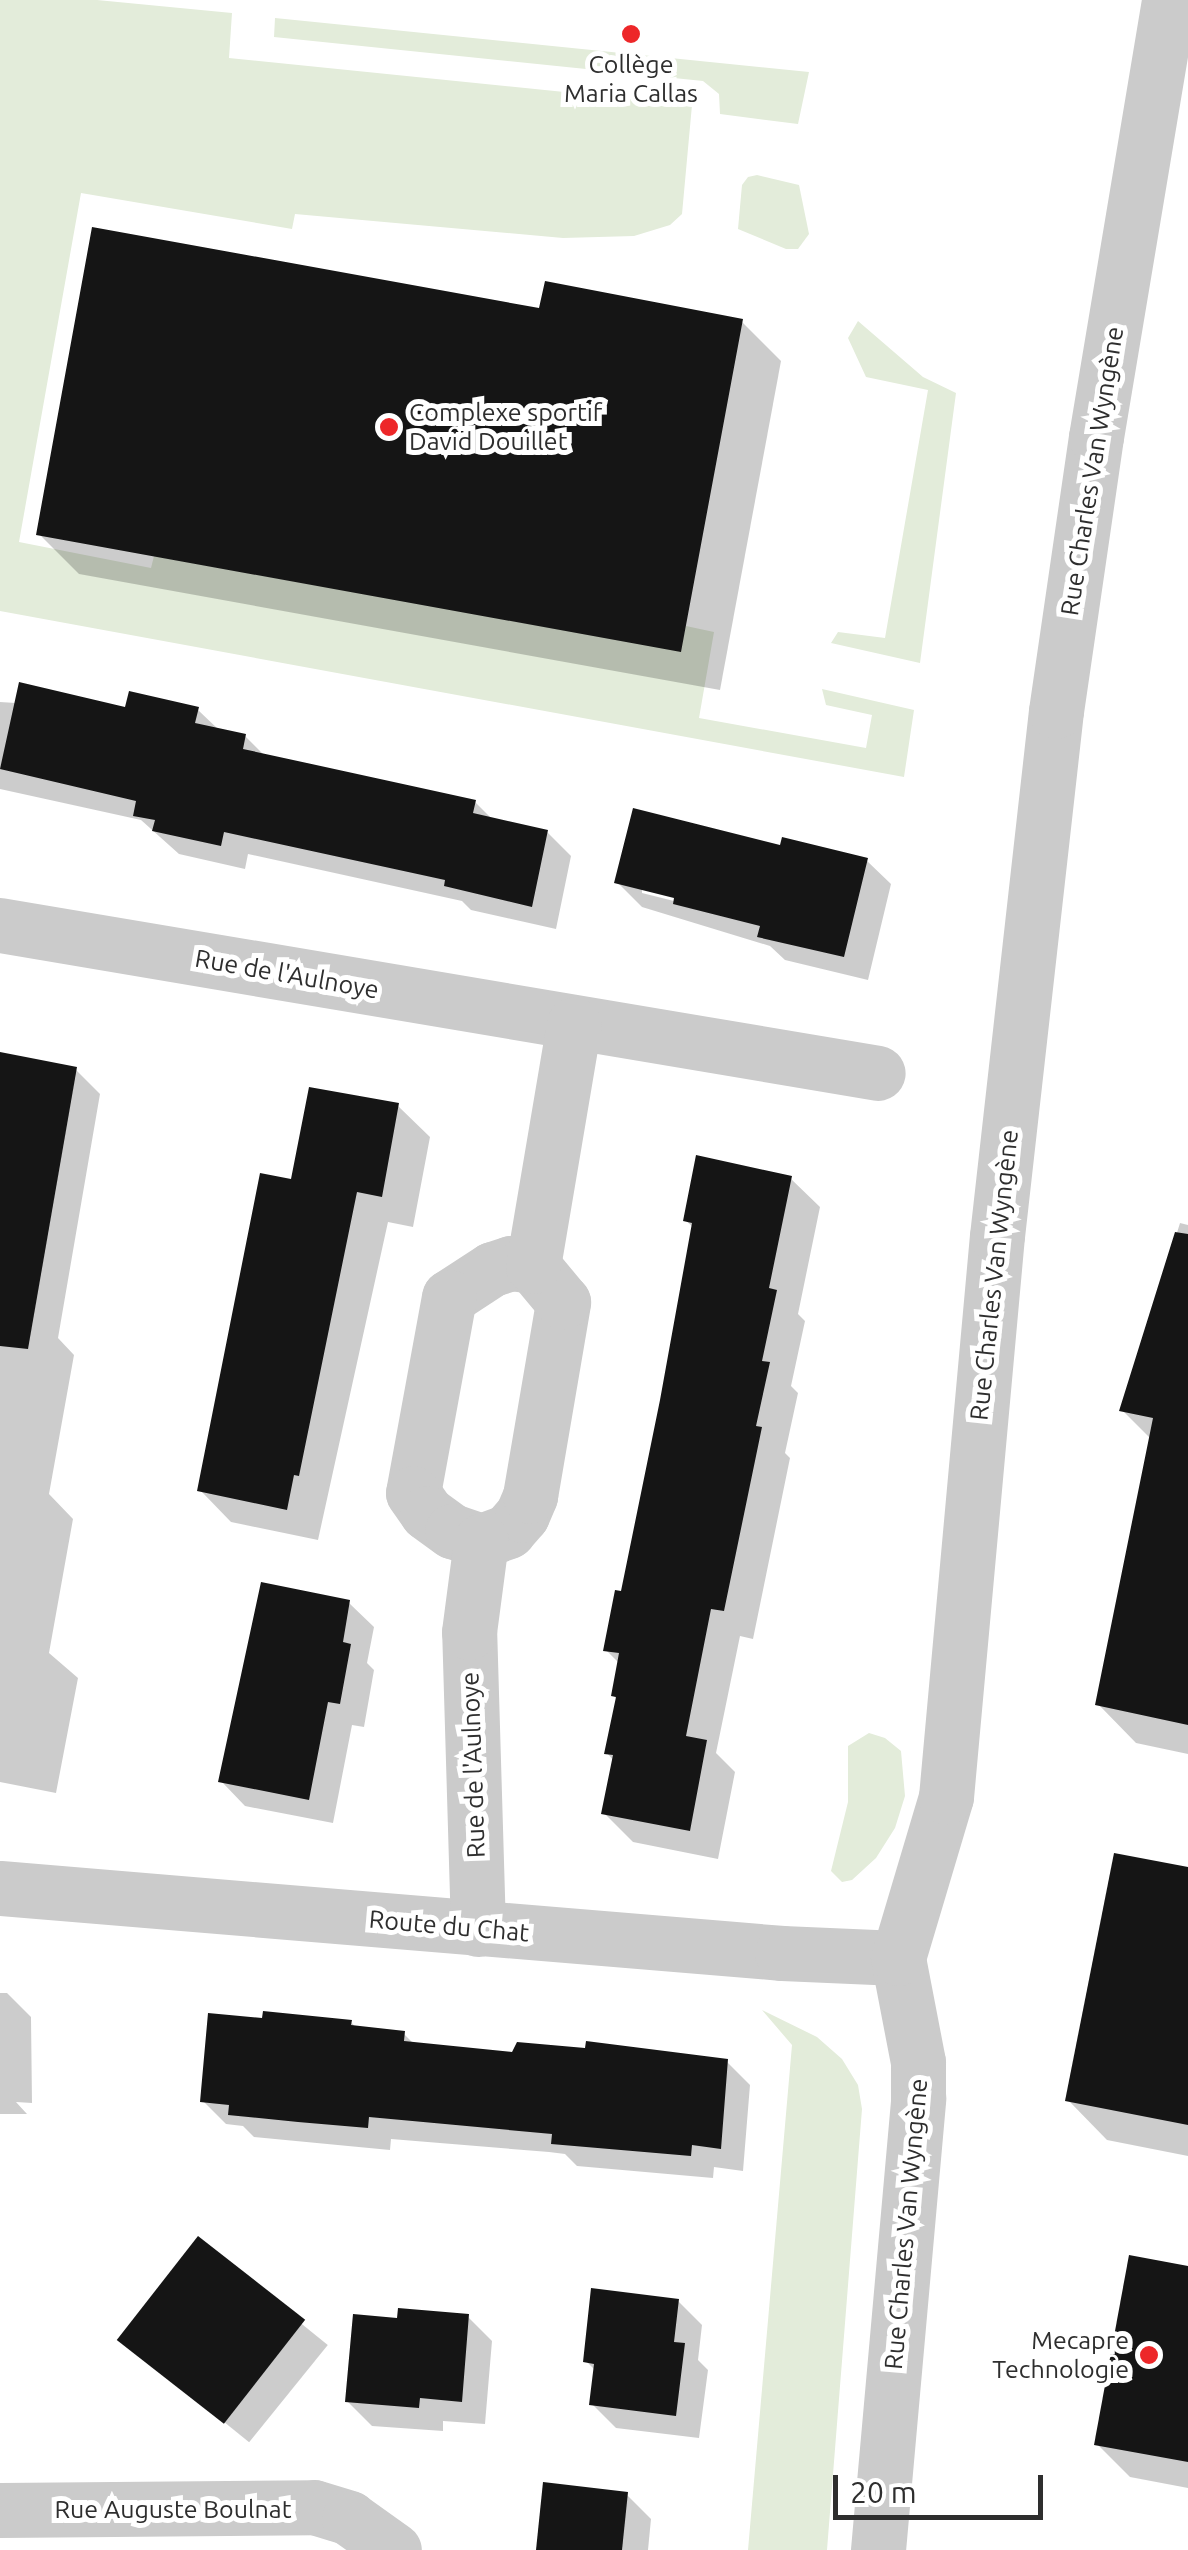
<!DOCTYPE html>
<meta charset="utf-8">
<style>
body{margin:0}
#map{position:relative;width:1188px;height:2550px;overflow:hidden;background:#fff;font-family:Ubuntu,sans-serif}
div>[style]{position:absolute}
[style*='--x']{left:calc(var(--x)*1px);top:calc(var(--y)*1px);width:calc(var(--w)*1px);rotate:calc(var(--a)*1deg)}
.green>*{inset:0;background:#e3ecda}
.shadow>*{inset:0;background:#0003;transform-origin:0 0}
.building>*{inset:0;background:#151515;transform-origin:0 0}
.minor>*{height:55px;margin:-27.5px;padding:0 27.5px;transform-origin:27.5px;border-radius:27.5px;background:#cbcbcb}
.tertiary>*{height:55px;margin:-27.5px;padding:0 27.5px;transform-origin:27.5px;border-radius:27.5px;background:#cbcbcb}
.dots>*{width:28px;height:28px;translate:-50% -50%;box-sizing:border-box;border:5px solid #fff;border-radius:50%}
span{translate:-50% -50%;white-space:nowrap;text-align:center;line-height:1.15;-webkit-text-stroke:10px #fff;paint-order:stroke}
.poi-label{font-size:25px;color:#2e2e2e}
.left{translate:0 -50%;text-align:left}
.right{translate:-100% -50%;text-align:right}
.street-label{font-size:25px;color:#2e2e2e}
.scale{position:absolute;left:833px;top:2475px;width:210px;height:45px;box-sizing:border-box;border:5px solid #2e2e2e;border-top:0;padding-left:12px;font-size:30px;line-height:35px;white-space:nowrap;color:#2e2e2e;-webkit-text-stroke:8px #fff;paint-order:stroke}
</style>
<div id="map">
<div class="green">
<i style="clip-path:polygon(0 0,97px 0,232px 13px,229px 58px,692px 105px,682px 214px,670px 225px,634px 236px,563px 238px,295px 214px,292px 229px,81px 193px,19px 542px,151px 568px,154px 556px,680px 651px,686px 626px,714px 632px,699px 718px,866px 748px,872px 715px,826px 705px,822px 689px,914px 710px,904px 777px,0 611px)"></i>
<i style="clip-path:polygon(275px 18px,809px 72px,798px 124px,720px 114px,719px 94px,703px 81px,274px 37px)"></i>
<i style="clip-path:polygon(757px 175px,799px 185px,809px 234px,798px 249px,786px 249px,738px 229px,742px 185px,748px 177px)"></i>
<i style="clip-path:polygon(858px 321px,923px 377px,956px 393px,920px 663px,831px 643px,838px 632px,885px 638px,928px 390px,866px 377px,848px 338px)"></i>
<i style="clip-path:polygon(869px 1733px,885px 1738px,901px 1751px,905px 1796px,895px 1828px,876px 1858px,852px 1880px,842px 1882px,831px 1871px,848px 1802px,848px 1746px)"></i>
<i style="clip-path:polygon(762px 2010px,817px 2037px,842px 2059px,858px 2085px,862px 2109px,827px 2550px,748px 2550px,792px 2045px)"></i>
</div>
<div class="shadow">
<i style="clip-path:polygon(541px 311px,741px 321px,781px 361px,720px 690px,79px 574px,39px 534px)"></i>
<i style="clip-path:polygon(0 702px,127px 710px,198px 710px,219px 730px,245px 736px,265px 756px,475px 802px,493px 820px,547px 832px,571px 856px,556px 929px,471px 910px,462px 901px,248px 854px,245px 869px,179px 854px,141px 820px,0 789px)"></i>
<i style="clip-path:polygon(evenodd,782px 848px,866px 860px,891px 884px,868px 980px,785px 960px,770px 946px,642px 907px,617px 882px,782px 848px,642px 888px,687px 899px,686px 904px,642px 893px,642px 888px)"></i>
<i style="clip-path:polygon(0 1055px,76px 1070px,100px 1094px,58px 1338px,74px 1355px,49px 1494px,73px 1519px,49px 1653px,78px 1678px,56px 1793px,0 1782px)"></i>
<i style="clip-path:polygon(398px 1106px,430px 1137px,413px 1227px,388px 1222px,318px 1540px,231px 1522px,200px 1490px)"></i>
<i style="clip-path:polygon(790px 1178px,820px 1207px,798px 1314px,805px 1321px,791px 1386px,798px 1393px,785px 1453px,790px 1458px,753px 1639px,740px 1636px,716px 1753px,735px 1772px,718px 1859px,633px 1842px,604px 1813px,614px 1761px,607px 1753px,618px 1700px,613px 1695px,619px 1663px,606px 1650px,623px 1594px,694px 1228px,685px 1220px)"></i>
<i style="clip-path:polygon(1180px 1223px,1188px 1225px,1188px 1754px,1136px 1743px,1098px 1704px,1151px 1439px,1122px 1410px)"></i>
<i style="clip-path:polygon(349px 1603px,374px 1627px,367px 1663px,374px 1670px,364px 1727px,352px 1725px,333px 1823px,245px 1806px,221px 1781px)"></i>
<i style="clip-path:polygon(1188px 1870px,1188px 2156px,1107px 2140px,1068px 2100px)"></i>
<i style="clip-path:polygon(0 1993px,7px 1993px,31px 2017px,32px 2103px,16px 2102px,27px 2114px,0 2114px)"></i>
<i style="clip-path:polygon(264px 2021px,351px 2022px,357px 2029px,404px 2034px,414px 2044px,513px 2055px,727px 2062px,750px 2085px,743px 2171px,714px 2167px,713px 2178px,577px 2166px,565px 2154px,549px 2152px,391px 2139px,390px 2150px,254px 2137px,243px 2126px,226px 2124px,203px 2101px)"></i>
<i style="left:198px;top:2240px;width:167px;height:125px;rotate:39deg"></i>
<i style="clip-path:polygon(1188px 2268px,1188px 2488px,1130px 2477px,1097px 2444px)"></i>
<i style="clip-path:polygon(678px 2301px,702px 2325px,698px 2360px,708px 2370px,699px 2438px,616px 2428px,592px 2404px,596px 2371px,586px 2361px)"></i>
<i style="clip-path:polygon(468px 2317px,492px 2341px,485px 2424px,443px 2421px,443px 2431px,372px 2426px,348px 2402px)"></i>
<i style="clip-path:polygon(627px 2495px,651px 2519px,648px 2550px,538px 2550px)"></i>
</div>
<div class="building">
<i style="clip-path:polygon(92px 227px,539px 308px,545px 281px,743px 319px,681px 652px,36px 535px)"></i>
<i style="clip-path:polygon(19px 682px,125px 707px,129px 691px,199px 707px,195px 723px,246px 734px,243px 749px,476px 800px,473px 813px,548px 830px,532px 907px,444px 886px,445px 880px,224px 832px,221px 846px,152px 831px,155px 820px,133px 816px,136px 801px,0 769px)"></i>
<i style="clip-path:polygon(633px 808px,780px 845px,782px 837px,868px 858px,844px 957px,757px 937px,760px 926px,673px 904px,674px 898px,614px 883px)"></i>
<i style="clip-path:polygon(0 1052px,77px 1067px,28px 1349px,0 1346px)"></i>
<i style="clip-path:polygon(309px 1087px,399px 1103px,382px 1197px,357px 1192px,299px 1476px,294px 1475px,287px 1510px,197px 1491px,260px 1173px,291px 1179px)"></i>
<i style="clip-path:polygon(696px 1155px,792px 1176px,769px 1288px,777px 1290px,762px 1361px,770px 1362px,756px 1426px,762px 1427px,724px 1611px,711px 1609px,686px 1736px,707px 1740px,690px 1831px,601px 1814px,613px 1755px,604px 1754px,616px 1697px,611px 1696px,619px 1653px,603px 1651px,615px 1590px,621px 1591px,660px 1400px,692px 1223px,683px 1221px)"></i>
<i style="clip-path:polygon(1175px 1232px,1188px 1234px,1188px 1725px,1095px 1705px,1153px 1418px,1119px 1411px)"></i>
<i style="clip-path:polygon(261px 1582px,350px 1600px,343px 1642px,351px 1644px,340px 1704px,328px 1702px,309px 1800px,218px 1782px)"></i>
<i style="clip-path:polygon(1114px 1853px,1188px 1867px,1188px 2125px,1065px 2101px)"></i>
<i style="clip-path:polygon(263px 2011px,352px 2020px,351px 2025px,405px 2031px,404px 2041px,512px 2052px,517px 2042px,585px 2048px,586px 2041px,728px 2059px,721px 2149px,692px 2145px,691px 2156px,551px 2144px,552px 2134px,369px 2117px,368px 2128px,298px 2122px,228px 2115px,229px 2105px,200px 2102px,208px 2013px,262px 2018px)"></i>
<i style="left:198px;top:2236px;width:136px;height:132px;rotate:38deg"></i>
<i style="clip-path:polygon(1129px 2255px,1188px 2266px,1188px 2462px,1094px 2445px)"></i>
<i style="clip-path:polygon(591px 2288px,679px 2299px,674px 2342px,685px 2343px,676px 2416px,589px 2405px,594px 2364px,583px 2362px)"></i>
<i style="clip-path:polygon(398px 2308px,469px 2314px,462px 2402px,420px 2398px,419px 2408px,345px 2402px,353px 2314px,397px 2318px)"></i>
<i style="clip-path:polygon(543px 2482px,628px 2492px,622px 2550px,536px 2550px)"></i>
</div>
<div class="minor">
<i style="--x:0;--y:925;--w:890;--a:9.57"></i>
<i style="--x:533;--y:1266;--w:22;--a:-172"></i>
<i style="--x:511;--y:1263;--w:20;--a:162"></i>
<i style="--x:492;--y:1269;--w:51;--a:146.9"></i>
<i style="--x:449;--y:1297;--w:199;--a:100.4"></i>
<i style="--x:413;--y:1493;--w:24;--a:55"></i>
<i style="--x:427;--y:1513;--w:31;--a:36"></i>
<i style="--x:452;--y:1531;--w:31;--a:19"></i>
<i style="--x:481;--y:1541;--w:29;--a:-20"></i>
<i style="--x:508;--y:1531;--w:21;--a:-49"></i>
<i style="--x:522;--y:1515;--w:21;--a:-67"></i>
<i style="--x:530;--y:1496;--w:197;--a:-80.3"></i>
<i style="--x:563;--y:1302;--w:47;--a:-129.8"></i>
<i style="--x:533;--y:1266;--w:245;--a:-80.4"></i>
<i style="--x:0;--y:1888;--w:785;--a:4.75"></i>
<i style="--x:782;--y:1953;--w:116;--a:2.5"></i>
<i style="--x:478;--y:1929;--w:297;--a:-91.7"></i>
<i style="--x:469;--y:1632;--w:92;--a:-82.5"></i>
<i style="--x:0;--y:2510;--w:314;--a:-0.5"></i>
<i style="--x:314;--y:2507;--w:37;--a:17"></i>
<i style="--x:349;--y:2518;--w:55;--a:35.4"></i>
</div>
<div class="tertiary">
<i style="--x:878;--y:2550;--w:454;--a:-84.9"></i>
<i style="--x:918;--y:2098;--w:36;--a:-90"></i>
<i style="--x:918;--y:2062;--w:106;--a:-100.9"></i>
<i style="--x:898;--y:1958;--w:168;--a:-73.4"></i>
<i style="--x:946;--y:1797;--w:563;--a:-84.81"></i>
<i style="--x:997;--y:1236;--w:528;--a:-83.59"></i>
<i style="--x:1056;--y:711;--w:277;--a:-81.7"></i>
<i style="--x:1096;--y:437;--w:443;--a:-80.5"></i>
</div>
<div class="dots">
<i style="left:631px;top:34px;background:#ed2729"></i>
<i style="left:389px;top:427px;background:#ed2729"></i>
<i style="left:1149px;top:2355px;background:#ed2729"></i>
</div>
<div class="poi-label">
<span style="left:631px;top:79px">Collège<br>Maria Callas</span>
<span class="left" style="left:409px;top:427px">Complexe sportif<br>David Douillet</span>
<span class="right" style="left:1129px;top:2355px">Mecapre<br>Technologie</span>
</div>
<div class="street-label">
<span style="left:1092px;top:471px;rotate:-81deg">Rue Charles Van Wyngène</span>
<span style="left:287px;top:974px;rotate:10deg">Rue de l'Aulnoye</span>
<span style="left:994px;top:1275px;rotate:-84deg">Rue Charles Van Wyngène</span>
<span style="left:473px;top:1765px;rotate:-92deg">Rue de l'Aulnoye</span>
<span style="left:449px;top:1926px;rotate:5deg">Route du Chat</span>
<span style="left:906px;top:2224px;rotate:-85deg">Rue Charles Van Wyngène</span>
<span style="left:173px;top:2509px">Rue Auguste Boulnat</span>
</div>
<div class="scale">20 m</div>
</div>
